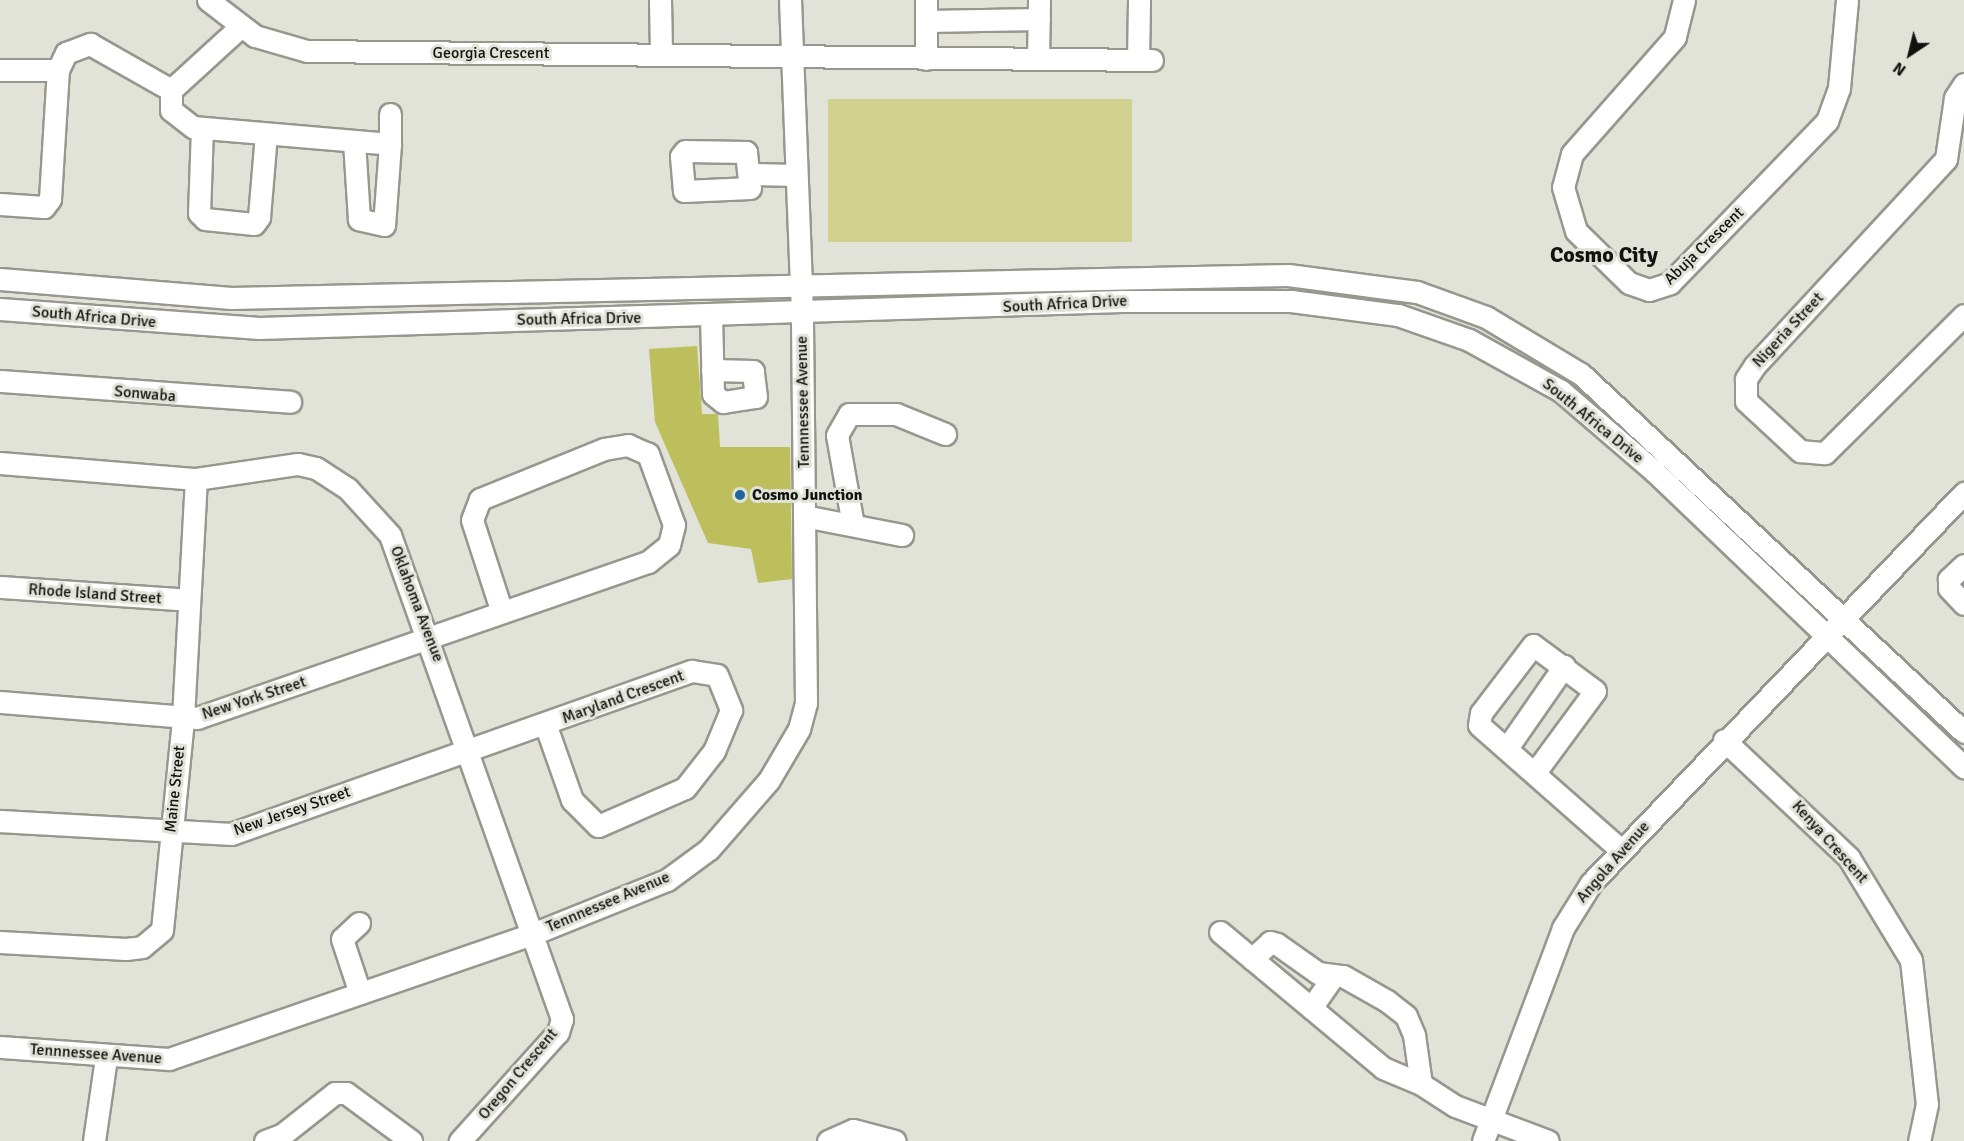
<!DOCTYPE html>
<style>
body{margin:0}
#map{position:relative;width:1964px;height:1141px;overflow:hidden;background:#e1e2d8;font-family:Signika,sans-serif}
div>[style]{position:absolute}
[style*='--x']{left:calc(var(--x)*1px);top:calc(var(--y)*1px);width:calc(var(--w)*1px);rotate:calc(var(--a)*1deg)}
.green>*{inset:0;background:#d0d18e;transform-origin:0 0}
.building>*{inset:0;background:#bdbe5c}
.roads{filter:drop-shadow(2px 0 #97978e) drop-shadow(-2px 0 #97978e) drop-shadow(0 2px #97978e) drop-shadow(0 -2px #97978e)}
.minor>*{height:21px;margin:-10.5px;padding:0 10.5px;transform-origin:10.5px;border-radius:10.5px;background:#fff}
.dots>*{width:16px;height:16px;translate:-50% -50%;box-sizing:border-box;border:3px solid #e1e2d8;border-radius:50%}
span{translate:-50% -50%;white-space:nowrap;text-align:center;line-height:1.15;-webkit-text-stroke:6px #e1e2d8;paint-order:stroke}
.street-label{font-size:16px;color:#12120f}
.poi-label{font-size:16px;color:#12120f;font-weight:700}
.left{translate:0 -50%;text-align:left}
.district-label{font-size:22px;color:#12120f;font-weight:700}
.north{position:absolute;left:1880px;top:24px;width:60px;height:60px;-webkit-text-stroke:4px #e1e2d8;paint-order:stroke;rotate:215deg;font-size:16px;font-weight:700;line-height:24px;text-align:center;color:#12120f}
.north::after{content:'';display:block;margin:auto;width:21px;height:27px;background:#12120f;clip-path:polygon(50% 0,100% 100%,50% 72%,0 100%)}
</style>
<div id="map">
<div class="green">
<i style="left:828px;top:99px;width:304px;height:143px"></i>
</div>
<div class="building">
<i style="clip-path:polygon(697px 346px,702px 414px,718px 414px,720px 447px,790px 447px,792px 579px,758px 583px,751px 549px,708px 543px,655px 422px,649px 349px)"></i>
</div>
<div class="roads">
<div class="minor">
<i style="--x:208;--y:0;--w:59;--a:37.5"></i>
<i style="--x:255;--y:36;--w:54;--a:16.1"></i>
<i style="--x:307;--y:51;--w:845;--a:0.61"></i>
<i style="--x:660;--y:0;--w:54;--a:88.9"></i>
<i style="--x:926;--y:0;--w:59;--a:90"></i>
<i style="--x:1684;--y:0;--w:38;--a:104"></i>
<i style="--x:1675;--y:37;--w:156;--a:131.4"></i>
<i style="--x:1572;--y:154;--w:34;--a:105"></i>
<i style="--x:1563;--y:187;--w:46;--a:73.5"></i>
<i style="--x:1576;--y:231;--w:74;--a:44.5"></i>
<i style="--x:1629;--y:283;--w:21;--a:19"></i>
<i style="--x:1649;--y:290;--w:22;--a:-18"></i>
<i style="--x:1670;--y:283;--w:226;--a:-45.9"></i>
<i style="--x:1827;--y:121;--w:35;--a:-70"></i>
<i style="--x:1839;--y:88;--w:88;--a:-84.8"></i>
<i style="--x:926;--y:21;--w:113;--a:-1"></i>
<i style="--x:240;--y:27;--w:93;--a:137.6"></i>
<i style="--x:171;--y:90;--w:20;--a:90"></i>
<i style="--x:171;--y:110;--w:28;--a:38"></i>
<i style="--x:193;--y:127;--w:198;--a:4.9"></i>
<i style="--x:390;--y:144;--w:81;--a:94.2"></i>
<i style="--x:384;--y:225;--w:26;--a:-167"></i>
<i style="--x:359;--y:219;--w:77;--a:-93.7"></i>
<i style="--x:1038;--y:59;--w:59;--a:-89"></i>
<i style="--x:1138;--y:60;--w:60;--a:-89"></i>
<i style="--x:0;--y:70;--w:58;--a:0"></i>
<i style="--x:1964;--y:84;--w:17;--a:123"></i>
<i style="--x:1955;--y:98;--w:62;--a:98.4"></i>
<i style="--x:1946;--y:159;--w:281;--a:132.8"></i>
<i style="--x:1755;--y:365;--w:17;--a:123"></i>
<i style="--x:1746;--y:379;--w:22;--a:90"></i>
<i style="--x:1746;--y:401;--w:74;--a:42.8"></i>
<i style="--x:1800;--y:451;--w:25;--a:5"></i>
<i style="--x:1825;--y:453;--w:196;--a:-44.8"></i>
<i style="--x:202;--y:128;--w:85;--a:92"></i>
<i style="--x:199;--y:213;--w:8;--a:45"></i>
<i style="--x:205;--y:219;--w:49;--a:5.8"></i>
<i style="--x:254;--y:224;--w:9;--a:-54"></i>
<i style="--x:259;--y:217;--w:83;--a:-85.2"></i>
<i style="--x:390;--y:144;--w:30;--a:-90"></i>
<i style="--x:685;--y:151;--w:61;--a:0.9"></i>
<i style="--x:746;--y:152;--w:36;--a:84"></i>
<i style="--x:750;--y:188;--w:66;--a:177.4"></i>
<i style="--x:684;--y:191;--w:35;--a:-95"></i>
<i style="--x:681;--y:156;--w:6;--a:-51"></i>
<i style="--x:752;--y:174;--w:44;--a:1.3"></i>
<i style="--x:0;--y:204;--w:44;--a:3.9"></i>
<i style="--x:44;--y:207;--w:10;--a:-53"></i>
<i style="--x:50;--y:199;--w:129;--a:-86.5"></i>
<i style="--x:58;--y:70;--w:19;--a:-65"></i>
<i style="--x:66;--y:53;--w:26;--a:-21"></i>
<i style="--x:90;--y:44;--w:93;--a:29.6"></i>
<i style="--x:0;--y:279;--w:232;--a:4.7"></i>
<i style="--x:231;--y:298;--w:1057;--a:-1.25"></i>
<i style="--x:1288;--y:275;--w:130;--a:7.5"></i>
<i style="--x:1417;--y:292;--w:73;--a:19.9"></i>
<i style="--x:1486;--y:317;--w:111;--a:31"></i>
<i style="--x:1581;--y:374;--w:524;--a:43.07"></i>
<i style="--x:0;--y:309;--w:260;--a:4.2"></i>
<i style="--x:259;--y:328;--w:863;--a:-1.79"></i>
<i style="--x:1122;--y:301;--w:169;--a:0"></i>
<i style="--x:1291;--y:301;--w:108;--a:7.5"></i>
<i style="--x:1398;--y:315;--w:75;--a:19.4"></i>
<i style="--x:1469;--y:340;--w:105;--a:29"></i>
<i style="--x:1561;--y:391;--w:123;--a:40.7"></i>
<i style="--x:1654;--y:471;--w:429;--a:43.7"></i>
<i style="--x:711;--y:316;--w:78;--a:88.5"></i>
<i style="--x:713;--y:394;--w:13;--a:39"></i>
<i style="--x:723;--y:402;--w:33;--a:-9"></i>
<i style="--x:756;--y:397;--w:26;--a:-97"></i>
<i style="--x:753;--y:371;--w:41;--a:-178.6"></i>
<i style="--x:0;--y:381;--w:291;--a:4.1"></i>
<i style="--x:0;--y:463;--w:197;--a:4.7"></i>
<i style="--x:196;--y:479;--w:103;--a:-8.4"></i>
<i style="--x:298;--y:464;--w:18;--a:13"></i>
<i style="--x:316;--y:468;--w:38;--a:33"></i>
<i style="--x:348;--y:489;--w:62;--a:47.6"></i>
<i style="--x:390;--y:535;--w:514;--a:70.44"></i>
<i style="--x:562;--y:1019;--w:14;--a:107"></i>
<i style="--x:558;--y:1032;--w:147;--a:132"></i>
<i style="--x:804;--y:516;--w:100;--a:11"></i>
<i style="--x:853;--y:525;--w:91;--a:-100.1"></i>
<i style="--x:837;--y:435;--w:24;--a:-60"></i>
<i style="--x:849;--y:414;--w:47;--a:0"></i>
<i style="--x:896;--y:414;--w:53;--a:22.2"></i>
<i style="--x:1964;--y:565;--w:21;--a:137"></i>
<i style="--x:1949;--y:579;--w:9;--a:90"></i>
<i style="--x:1949;--y:588;--w:22;--a:47"></i>
<i style="--x:0;--y:587;--w:189;--a:3.9"></i>
<i style="--x:0;--y:702;--w:198;--a:4.6"></i>
<i style="--x:197;--y:718;--w:477;--a:-19.1"></i>
<i style="--x:648;--y:562;--w:27;--a:-39"></i>
<i style="--x:669;--y:545;--w:21;--a:-76"></i>
<i style="--x:674;--y:525;--w:76;--a:-110.1"></i>
<i style="--x:648;--y:454;--w:22;--a:-156"></i>
<i style="--x:628;--y:445;--w:24;--a:171"></i>
<i style="--x:604;--y:449;--w:134;--a:158"></i>
<i style="--x:480;--y:499;--w:22;--a:111"></i>
<i style="--x:472;--y:520;--w:94;--a:72"></i>
<i style="--x:1724;--y:740;--w:172;--a:43.3"></i>
<i style="--x:1849;--y:858;--w:119;--a:58.7"></i>
<i style="--x:1911;--y:960;--w:145;--a:83.7"></i>
<i style="--x:1927;--y:1104;--w:38;--a:102"></i>
<i style="--x:1507;--y:748;--w:100;--a:-55.2"></i>
<i style="--x:1536;--y:771;--w:99;--a:-53.6"></i>
<i style="--x:1595;--y:691;--w:77;--a:-143.4"></i>
<i style="--x:1533;--y:645;--w:86;--a:127.4"></i>
<i style="--x:1481;--y:713;--w:12;--a:99"></i>
<i style="--x:1479;--y:725;--w:189;--a:41.4"></i>
<i style="--x:0;--y:821;--w:231;--a:3.2"></i>
<i style="--x:231;--y:834;--w:489;--a:-19.5"></i>
<i style="--x:692;--y:671;--w:25;--a:9"></i>
<i style="--x:717;--y:675;--w:38;--a:68"></i>
<i style="--x:731;--y:710;--w:44;--a:112.5"></i>
<i style="--x:714;--y:751;--w:47;--a:128.1"></i>
<i style="--x:685;--y:788;--w:95;--a:156.4"></i>
<i style="--x:598;--y:826;--w:37;--a:-135"></i>
<i style="--x:572;--y:800;--w:78;--a:-109.4"></i>
<i style="--x:359;--y:923;--w:23;--a:137"></i>
<i style="--x:342;--y:939;--w:57;--a:71.6"></i>
<i style="--x:1220;--y:932;--w:212;--a:39.8"></i>
<i style="--x:1383;--y:1068;--w:41;--a:22.8"></i>
<i style="--x:1421;--y:1084;--w:40;--a:32.9"></i>
<i style="--x:1455;--y:1106;--w:99;--a:20.6"></i>
<i style="--x:0;--y:942;--w:126;--a:3.2"></i>
<i style="--x:126;--y:949;--w:16;--a:-7"></i>
<i style="--x:142;--y:947;--w:26;--a:-40"></i>
<i style="--x:162;--y:930;--w:213;--a:-84.3"></i>
<i style="--x:183;--y:718;--w:239;--a:-86.9"></i>
<i style="--x:1252;--y:959;--w:25;--a:-43"></i>
<i style="--x:1270;--y:942;--w:7;--a:16"></i>
<i style="--x:1277;--y:944;--w:50;--a:35.3"></i>
<i style="--x:1318;--y:973;--w:25;--a:7"></i>
<i style="--x:1343;--y:976;--w:51;--a:29.6"></i>
<i style="--x:1387;--y:1001;--w:24;--a:38"></i>
<i style="--x:1406;--y:1016;--w:21;--a:67"></i>
<i style="--x:1414;--y:1035;--w:49;--a:81.9"></i>
<i style="--x:1311;--y:1008;--w:37;--a:-55"></i>
<i style="--x:0;--y:1047;--w:169;--a:4.1"></i>
<i style="--x:169;--y:1059;--w:387;--a:-19"></i>
<i style="--x:535;--y:933;--w:142;--a:-21.9"></i>
<i style="--x:667;--y:880;--w:52;--a:-36.4"></i>
<i style="--x:709;--y:849;--w:91;--a:-49"></i>
<i style="--x:769;--y:780;--w:59;--a:-59.5"></i>
<i style="--x:799;--y:729;--w:27;--a:-75"></i>
<i style="--x:806;--y:703;--w:391;--a:-90.6"></i>
<i style="--x:802;--y:312;--w:312;--a:-92.2"></i>
<i style="--x:94;--y:1141;--w:84;--a:-81.8"></i>
<i style="--x:265;--y:1141;--w:19;--a:-21"></i>
<i style="--x:283;--y:1134;--w:66;--a:-38.3"></i>
<i style="--x:335;--y:1093;--w:11;--a:0"></i>
<i style="--x:346;--y:1093;--w:81;--a:36.4"></i>
<i style="--x:828;--y:1141;--w:27;--a:-24"></i>
<i style="--x:853;--y:1130;--w:43;--a:14.7"></i>
<i style="--x:1483;--y:1141;--w:228;--a:-69.4"></i>
<i style="--x:1563;--y:928;--w:53;--a:-58.1"></i>
<i style="--x:1591;--y:883;--w:540;--a:-46.28"></i>
</div>
</div>
<div class="dots">
<i style="left:740px;top:495px;background:#1d679a"></i>
</div>
<div class="street-label">
<span style="left:491px;top:53px">Georgia Crescent</span>
<span style="left:1704px;top:246px;rotate:-44deg">Abuja Crescent</span>
<span style="left:1065px;top:304px;rotate:-3deg">South Africa Drive</span>
<span style="left:94px;top:317px;rotate:5deg">South Africa Drive</span>
<span style="left:579px;top:319px;rotate:-1deg">South Africa Drive</span>
<span style="left:1788px;top:330px;rotate:-47deg">Nigeria Street</span>
<span style="left:145px;top:394px;rotate:5deg">Sonwaba</span>
<span style="left:803px;top:402px;rotate:-91deg">Tennnessee Avenue</span>
<span style="left:1593px;top:421px;rotate:39deg">South Africa Drive</span>
<span style="left:95px;top:594px;rotate:4deg">Rhode Island Street</span>
<span style="left:417px;top:604px;rotate:69deg">Oklahoma Avenue</span>
<span style="left:623px;top:697px;rotate:-20deg">Maryland Crescent</span>
<span style="left:254px;top:698px;rotate:-18deg">New York Street</span>
<span style="left:175px;top:789px;rotate:-84deg">Maine Street</span>
<span style="left:292px;top:811px;rotate:-19deg">New Jersey Street</span>
<span style="left:1830px;top:842px;rotate:48deg">Kenya Crescent</span>
<span style="left:1613px;top:862px;rotate:-49deg">Angola Avenue</span>
<span style="left:608px;top:902px;rotate:-23deg">Tennnessee Avenue</span>
<span style="left:96px;top:1054px;rotate:4deg">Tennnessee Avenue</span>
<span style="left:518px;top:1074px;rotate:-50deg">Oregon Crescent</span>
</div>
<div class="poi-label">
<span class="left" style="left:752px;top:495px">Cosmo Junction</span>
</div>
<div class="district-label">
<span style="left:1604px;top:255px">Cosmo City</span>
</div>
<div class="north">N</div>
</div>
